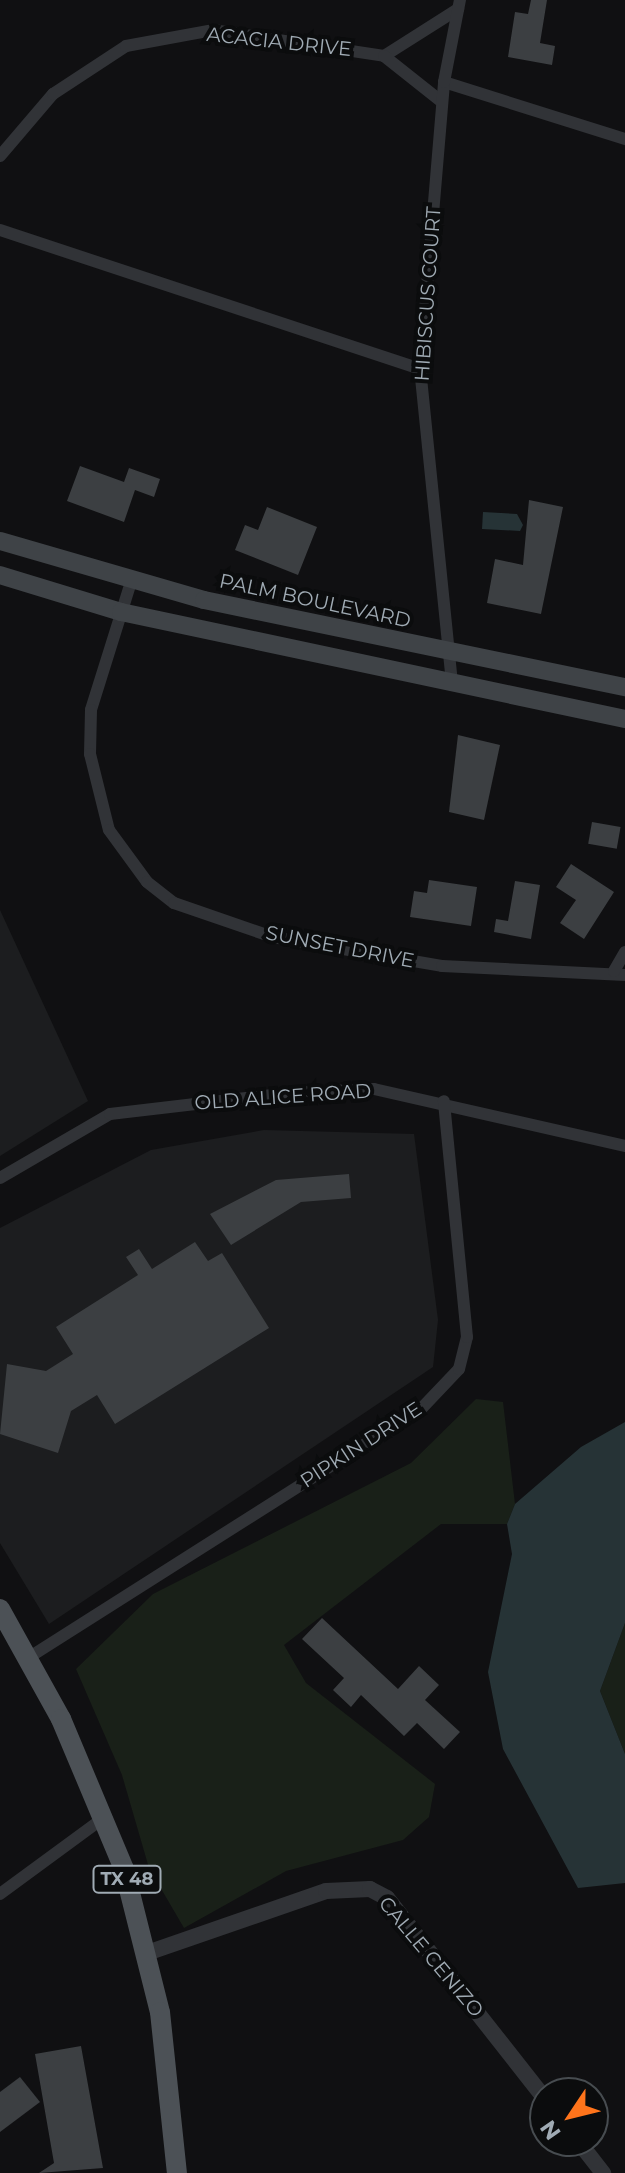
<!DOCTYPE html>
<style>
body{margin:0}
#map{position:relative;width:625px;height:2173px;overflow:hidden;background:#101012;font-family:Montserrat,sans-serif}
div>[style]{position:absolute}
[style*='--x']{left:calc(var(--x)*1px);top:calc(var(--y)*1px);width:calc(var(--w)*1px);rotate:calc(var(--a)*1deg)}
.built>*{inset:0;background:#1c1d1f}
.green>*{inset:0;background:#192018}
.water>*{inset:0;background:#263336}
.building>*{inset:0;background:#3c3f42;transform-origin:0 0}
.minor>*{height:12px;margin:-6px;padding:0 6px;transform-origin:6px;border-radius:6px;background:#313337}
.tertiary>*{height:16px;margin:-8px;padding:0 8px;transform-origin:8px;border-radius:8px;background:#313337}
.secondary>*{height:18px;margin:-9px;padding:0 9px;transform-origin:9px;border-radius:9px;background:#3f4347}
.primary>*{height:20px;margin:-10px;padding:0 10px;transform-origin:10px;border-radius:10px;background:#4c5156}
span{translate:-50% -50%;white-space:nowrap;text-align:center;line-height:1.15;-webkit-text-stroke:8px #0b0c0d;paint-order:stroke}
.shield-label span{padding:2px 6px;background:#0b0c0d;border:2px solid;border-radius:6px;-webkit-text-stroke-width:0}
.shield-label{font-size:18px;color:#a0abb4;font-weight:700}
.street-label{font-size:20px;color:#a0abb4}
.north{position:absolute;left:529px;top:2077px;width:80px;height:80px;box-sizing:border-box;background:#0b0c0d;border:2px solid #474c50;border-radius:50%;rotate:235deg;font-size:22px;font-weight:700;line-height:32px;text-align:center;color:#a0abb4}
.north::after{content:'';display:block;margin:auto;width:28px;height:36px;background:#ff741b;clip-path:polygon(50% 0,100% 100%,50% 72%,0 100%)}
</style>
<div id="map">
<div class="built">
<i style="clip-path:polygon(0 910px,88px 1101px,0 1156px)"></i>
<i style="clip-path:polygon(264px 1130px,414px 1134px,438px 1320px,433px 1367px,49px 1624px,0 1543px,0 1228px,151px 1150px)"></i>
</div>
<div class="green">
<i style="clip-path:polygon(476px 1399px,503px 1402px,515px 1504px,507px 1524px,441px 1524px,284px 1645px,306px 1683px,435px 1784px,429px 1817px,403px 1840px,286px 1871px,184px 1928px,149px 1868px,122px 1775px,76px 1669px,153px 1594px,411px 1463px)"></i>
<i style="clip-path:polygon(625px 1623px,625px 1754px,600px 1691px)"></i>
</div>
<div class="water">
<i style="clip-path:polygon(483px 512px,517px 514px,523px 525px,520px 531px,482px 529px)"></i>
<i style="clip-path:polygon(625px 1422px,625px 1623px,600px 1691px,625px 1754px,625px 1883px,578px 1888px,503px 1749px,488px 1672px,512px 1554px,507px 1524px,515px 1504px,581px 1447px)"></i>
</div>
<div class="building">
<i style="clip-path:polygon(531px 0,547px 0,540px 43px,555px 46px,552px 65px,508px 57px,515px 12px,528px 14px)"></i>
<i style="clip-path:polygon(80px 466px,124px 482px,129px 468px,160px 479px,154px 497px,135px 490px,124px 522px,67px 501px)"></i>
<i style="clip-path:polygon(529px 500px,563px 507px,541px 614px,487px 603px,495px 559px,523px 565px)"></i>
<i style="clip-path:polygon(267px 507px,317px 527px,298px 575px,235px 550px,245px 525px,258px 530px)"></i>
<i style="clip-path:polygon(458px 735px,500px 745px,484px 820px,449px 812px)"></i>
<i style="left:592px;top:822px;width:29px;height:22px;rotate:10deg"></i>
<i style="clip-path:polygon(571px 864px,614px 892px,584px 939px,560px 923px,576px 900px,556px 887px)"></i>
<i style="clip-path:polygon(429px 880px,477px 887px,471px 926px,410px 917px,414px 891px,427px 893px)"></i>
<i style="clip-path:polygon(515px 881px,540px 885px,531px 939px,494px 932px,496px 919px,508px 921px)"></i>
<i style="clip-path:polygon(349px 1174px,351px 1198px,301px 1202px,231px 1245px,210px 1214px,276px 1180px)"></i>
<i style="clip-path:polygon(195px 1242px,208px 1261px,222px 1253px,269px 1328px,115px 1424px,97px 1395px,71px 1411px,58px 1453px,0 1434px,7px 1364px,46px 1371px,73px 1354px,56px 1327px,138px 1275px,126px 1257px,139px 1249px,152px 1269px)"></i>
<i style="clip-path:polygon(322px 1618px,398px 1689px,419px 1666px,439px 1685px,425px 1700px,460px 1732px,444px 1749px,417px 1723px,404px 1736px,361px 1695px,351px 1707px,333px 1690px,344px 1678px,302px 1639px)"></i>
<i style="clip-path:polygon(81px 2046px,103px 2168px,39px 2173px,54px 2163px,35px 2054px)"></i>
<i style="clip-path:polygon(20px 2077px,40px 2102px,0 2132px,0 2092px)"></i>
</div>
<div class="minor">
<i style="--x:384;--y:56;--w:88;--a:-32.4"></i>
<i style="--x:444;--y:82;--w:190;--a:17.5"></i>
<i style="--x:0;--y:156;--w:82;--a:-49.5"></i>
<i style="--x:53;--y:94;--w:87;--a:-33.3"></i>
<i style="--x:126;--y:46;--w:88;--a:-10.4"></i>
<i style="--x:213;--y:30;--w:173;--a:8.6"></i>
<i style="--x:384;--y:56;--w:74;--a:38.4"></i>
<i style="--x:0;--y:230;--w:442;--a:18.3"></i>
<i style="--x:131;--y:582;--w:134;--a:107.4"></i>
<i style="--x:91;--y:710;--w:44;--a:91.3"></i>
<i style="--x:90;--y:754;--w:78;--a:76"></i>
<i style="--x:109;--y:830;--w:64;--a:53.8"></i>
<i style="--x:147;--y:882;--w:34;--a:38"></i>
<i style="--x:174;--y:903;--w:105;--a:19"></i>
<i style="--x:273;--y:937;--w:171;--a:9.7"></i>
<i style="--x:442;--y:966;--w:183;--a:2.8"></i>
<i style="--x:452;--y:683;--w:316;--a:-95.8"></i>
<i style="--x:420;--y:369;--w:288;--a:-85.2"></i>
<i style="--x:444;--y:82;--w:84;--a:-79"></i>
<i style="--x:614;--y:971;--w:22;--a:-60"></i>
<i style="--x:0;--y:1178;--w:127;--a:-30.2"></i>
<i style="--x:110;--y:1114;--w:181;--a:-6.7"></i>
<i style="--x:290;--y:1093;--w:84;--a:-2.7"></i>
<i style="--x:374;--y:1089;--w:257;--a:12.8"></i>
<i style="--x:28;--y:1658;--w:465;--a:-32.4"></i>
<i style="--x:421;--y:1409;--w:55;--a:-46.5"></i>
<i style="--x:459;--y:1369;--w:33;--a:-76"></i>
<i style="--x:467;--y:1337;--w:237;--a:-95.6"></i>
<i style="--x:0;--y:1894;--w:130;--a:-36.3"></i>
</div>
<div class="tertiary">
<i style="--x:147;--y:1953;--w:189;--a:-19.1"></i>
<i style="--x:326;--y:1891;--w:44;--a:-2.6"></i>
<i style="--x:370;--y:1889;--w:19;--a:28"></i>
<i style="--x:387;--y:1898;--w:256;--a:51.8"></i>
<i style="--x:578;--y:2141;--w:41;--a:52"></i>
</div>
<div class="secondary">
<i style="--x:0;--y:541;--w:212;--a:16.1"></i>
<i style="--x:204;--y:600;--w:430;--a:11.7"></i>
<i style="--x:0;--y:575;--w:127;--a:17"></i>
<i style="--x:121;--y:612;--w:515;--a:11.99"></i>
</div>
<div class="primary">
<i style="--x:0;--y:1609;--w:126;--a:61"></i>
<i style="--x:61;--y:1719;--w:163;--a:67.2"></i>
<i style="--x:124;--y:1869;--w:147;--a:75.9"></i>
<i style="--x:160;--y:2012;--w:162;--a:84"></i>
</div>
<div class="shield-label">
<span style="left:127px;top:1879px">TX 48</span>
</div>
<div class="street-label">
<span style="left:279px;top:42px;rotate:6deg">ACACIA DRIVE</span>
<span style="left:428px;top:294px;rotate:-86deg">HIBISCUS COURT</span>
<span style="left:315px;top:601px;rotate:12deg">PALM BOULEVARD</span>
<span style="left:340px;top:947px;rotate:11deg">SUNSET DRIVE</span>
<span style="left:283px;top:1097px;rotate:-4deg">OLD ALICE ROAD</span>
<span style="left:361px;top:1445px;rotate:-33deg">PIPKIN DRIVE</span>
<span style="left:431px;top:1957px;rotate:50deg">CALLE CENIZO</span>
</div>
<div class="north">N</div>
</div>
